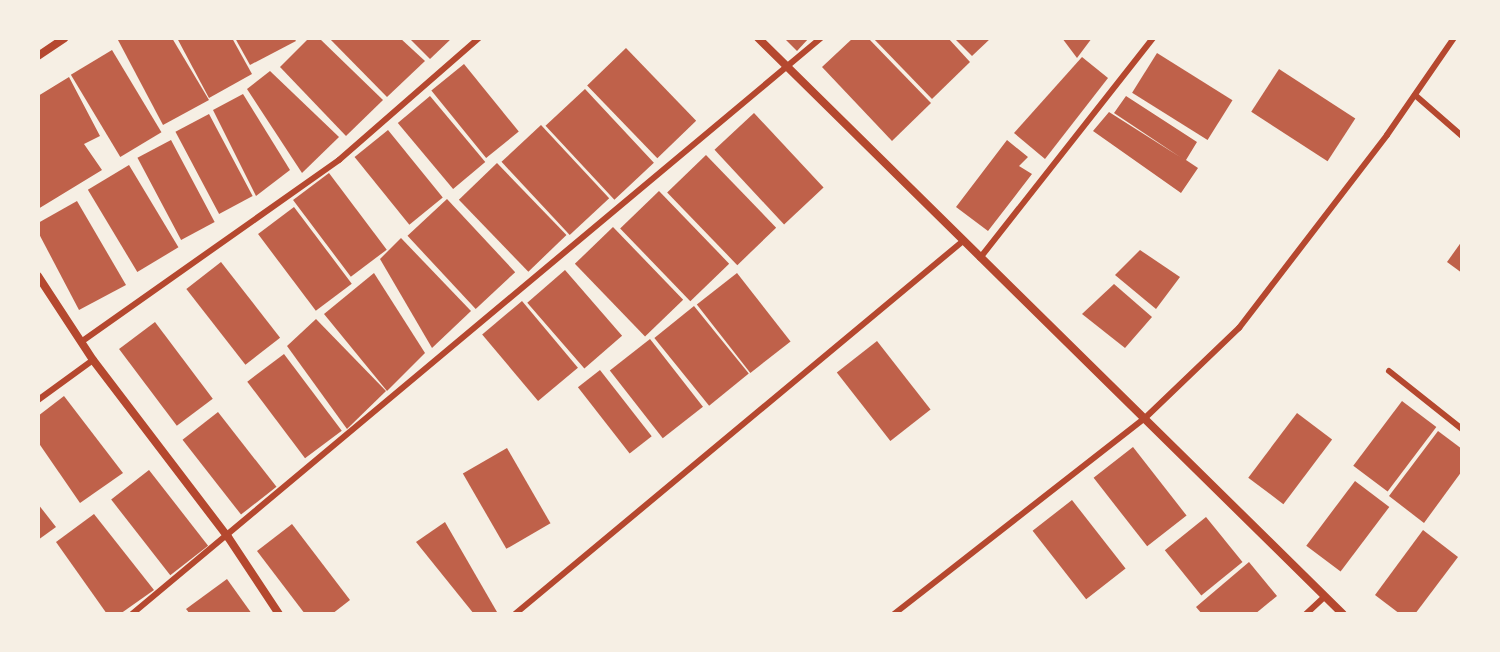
<!DOCTYPE html>
<style>
body{margin:0}
#map{position:relative;width:1500px;height:652px;overflow:hidden;background:#f6efe4;font-family:Ubuntu,sans-serif}
div>[style]{position:absolute}
[style*='--x']{left:calc(var(--x)*1px);top:calc(var(--y)*1px);width:calc(var(--w)*1px);rotate:calc(var(--a)*1deg)}
.building>*{inset:0;background:#bf614a;transform-origin:0 0}
.service>*{height:6px;margin:-3px;padding:0 3px;transform-origin:3px;border-radius:3px;background:#b5482f}
.minor>*{height:8px;margin:-4px;padding:0 4px;transform-origin:4px;border-radius:4px;background:#b5482f}
span{translate:-50% -50%;white-space:nowrap;text-align:center;line-height:1.15;-webkit-text-stroke:6px #f6efe4;paint-order:stroke}
.frame{position:absolute;inset:0;border:40px solid #f6efe4;pointer-events:none}
</style>
<div id="map">
<div class="building">
<i style="clip-path:polygon(122px 38px,172px 38px,209px 100px,163px 125px,118px 40px)"></i>
<i style="clip-path:polygon(177px 38px,232px 38px,252px 74px,209px 98px)"></i>
<i style="clip-path:polygon(235px 38px,294px 38px,296px 41px,250px 65px)"></i>
<i style="clip-path:polygon(309px 38px,319px 38px,383px 100px,346px 136px,280px 67px)"></i>
<i style="clip-path:polygon(329px 38px,400px 38px,425px 61px,387px 97px)"></i>
<i style="clip-path:polygon(409px 38px,452px 38px,430px 59px)"></i>
<i style="clip-path:polygon(784px 38px,809px 38px,797px 51px)"></i>
<i style="clip-path:polygon(853px 38px,868px 38px,931px 103px,892px 141px,822px 67px)"></i>
<i style="clip-path:polygon(873px 38px,948px 38px,970px 62px,932px 99px)"></i>
<i style="clip-path:polygon(954px 38px,991px 38px,972px 56px)"></i>
<i style="clip-path:polygon(1062px 38px,1092px 38px,1077px 58px)"></i>
<i style="left:626px;top:48px;width:101px;height:54px;rotate:46deg"></i>
<i style="left:112px;top:50px;width:96px;height:48px;rotate:59deg"></i>
<i style="left:1157px;top:53px;width:89px;height:47px;rotate:32deg"></i>
<i style="clip-path:polygon(1082px 57px,1108px 78px,1045px 159px,1014px 133px)"></i>
<i style="left:464px;top:64px;width:87px;height:42px;rotate:51deg"></i>
<i style="left:1279px;top:69px;width:91px;height:51px;rotate:33deg"></i>
<i style="clip-path:polygon(270px 71px,339px 137px,302px 173px,247px 89px)"></i>
<i style="clip-path:polygon(69px 77px,100px 136px,84px 144px,102px 170px,38px 209px,38px 96px)"></i>
<i style="left:585px;top:89px;width:101px;height:54px;rotate:47deg"></i>
<i style="clip-path:polygon(243px 94px,290px 170px,256px 196px,213px 110px)"></i>
<i style="left:430px;top:96px;width:86px;height:42px;rotate:50deg"></i>
<i style="clip-path:polygon(1126px 96px,1197px 142px,1186px 160px,1198px 168px,1181px 193px,1093px 131px,1109px 112px,1180px 157px,1114px 113px)"></i>
<i style="left:754px;top:113px;width:102px;height:54px;rotate:47deg"></i>
<i style="left:209px;top:114px;width:93px;height:38px;rotate:62deg"></i>
<i style="left:541px;top:125px;width:100px;height:54px;rotate:47deg"></i>
<i style="left:388px;top:130px;width:87px;height:43px;rotate:51deg"></i>
<i style="left:171px;top:140px;width:93px;height:38px;rotate:62deg"></i>
<i style="clip-path:polygon(1007px 140px,1028px 157px,1019px 166px,1032px 174px,988px 231px,956px 207px)"></i>
<i style="left:706px;top:155px;width:101px;height:54px;rotate:46deg"></i>
<i style="left:497px;top:163px;width:100px;height:53px;rotate:46deg"></i>
<i style="left:129px;top:165px;width:96px;height:48px;rotate:59deg"></i>
<i style="left:329px;top:173px;width:96px;height:45px;rotate:53deg"></i>
<i style="left:659px;top:191px;width:101px;height:54px;rotate:46deg"></i>
<i style="left:447px;top:199px;width:100px;height:54px;rotate:47deg"></i>
<i style="clip-path:polygon(77px 201px,126px 285px,79px 310px,38px 232px,38px 223px)"></i>
<i style="left:294px;top:207px;width:96px;height:45px;rotate:53deg"></i>
<i style="left:613px;top:227px;width:101px;height:53px;rotate:46deg"></i>
<i style="clip-path:polygon(401px 238px,471px 311px,432px 348px,380px 259px)"></i>
<i style="clip-path:polygon(1462px 241px,1462px 273px,1447px 262px)"></i>
<i style="clip-path:polygon(1140px 250px,1180px 277px,1156px 309px,1115px 275px)"></i>
<i style="left:221px;top:262px;width:96px;height:44px;rotate:52deg"></i>
<i style="left:565px;top:270px;width:87px;height:50px;rotate:49deg"></i>
<i style="clip-path:polygon(374px 273px,425px 353px,387px 391px,324px 314px)"></i>
<i style="left:737px;top:273px;width:87px;height:51px;rotate:52deg"></i>
<i style="clip-path:polygon(1114px 284px,1152px 317px,1125px 348px,1082px 314px)"></i>
<i style="left:522px;top:301px;width:87px;height:52px;rotate:50deg"></i>
<i style="left:694px;top:306px;width:87px;height:51px;rotate:51deg"></i>
<i style="clip-path:polygon(316px 319px,386px 391px,347px 429px,287px 346px)"></i>
<i style="left:155px;top:322px;width:96px;height:45px;rotate:53deg"></i>
<i style="left:650px;top:339px;width:86px;height:51px;rotate:52deg"></i>
<i style="left:877px;top:341px;width:87px;height:51px;rotate:52deg"></i>
<i style="left:284px;top:354px;width:96px;height:46px;rotate:53deg"></i>
<i style="left:600px;top:370px;width:84px;height:28px;rotate:52deg"></i>
<i style="clip-path:polygon(64px 396px,123px 473px,80px 503px,38px 442px,38px 416px)"></i>
<i style="left:1402px;top:401px;width:43px;height:81px;rotate:37deg"></i>
<i style="left:218px;top:412px;width:95px;height:45px;rotate:52deg"></i>
<i style="left:1297px;top:413px;width:44px;height:81px;rotate:37deg"></i>
<i style="clip-path:polygon(1438px 431px,1462px 449px,1462px 471px,1424px 523px,1389px 496px)"></i>
<i style="left:1133px;top:447px;width:87px;height:50px;rotate:52deg"></i>
<i style="left:507px;top:448px;width:87px;height:51px;rotate:60deg"></i>
<i style="left:149px;top:470px;width:96px;height:48px;rotate:52deg"></i>
<i style="left:1355px;top:481px;width:43px;height:81px;rotate:37deg"></i>
<i style="left:1072px;top:500px;width:87px;height:50px;rotate:52deg"></i>
<i style="clip-path:polygon(38px 504px,56px 527px,38px 540px)"></i>
<i style="clip-path:polygon(94px 514px,154px 590px,120px 614px,107px 614px,56px 542px)"></i>
<i style="left:1206px;top:517px;width:58px;height:53px;rotate:51deg"></i>
<i style="clip-path:polygon(445px 522px,497px 612px,474px 614px,416px 542px)"></i>
<i style="clip-path:polygon(292px 524px,350px 600px,332px 614px,305px 614px,257px 551px)"></i>
<i style="clip-path:polygon(1423px 530px,1458px 557px,1415px 614px,1400px 614px,1375px 595px)"></i>
<i style="clip-path:polygon(1249px 562px,1277px 596px,1255px 614px,1202px 614px,1196px 607px)"></i>
<i style="clip-path:polygon(227px 579px,252px 614px,190px 614px,186px 609px)"></i>
</div>
<div class="service">
<i style="--x:1415;--y:95;--w:62;--a:41.1"></i>
<i style="--x:980;--y:258;--w:280;--a:-51.8"></i>
<i style="--x:81;--y:342;--w:316;--a:-35.2"></i>
<i style="--x:339;--y:160;--w:186;--a:-41.1"></i>
<i style="--x:1389;--y:371;--w:93;--a:38.5"></i>
<i style="--x:38;--y:400;--w:68;--a:-36"></i>
<i style="--x:132;--y:614;--w:898;--a:-39.9"></i>
<i style="--x:515;--y:614;--w:583;--a:-39.78"></i>
<i style="--x:894;--y:614;--w:317;--a:-38"></i>
<i style="--x:1144;--y:419;--w:132;--a:-43.8"></i>
<i style="--x:1239;--y:328;--w:243;--a:-52.5"></i>
<i style="--x:1387;--y:135;--w:118;--a:-55.4"></i>
<i style="--x:1306;--y:614;--w:26;--a:-43"></i>
</div>
<div class="minor">
<i style="--x:758;--y:38;--w:821;--a:44.56"></i>
<i style="--x:38;--y:56;--w:32;--a:-34"></i>
<i style="--x:38;--y:276;--w:100;--a:56.8"></i>
<i style="--x:93;--y:360;--w:223;--a:52.7"></i>
<i style="--x:228;--y:537;--w:92;--a:56.5"></i>
</div>
<div class="frame"></div>
</div>
